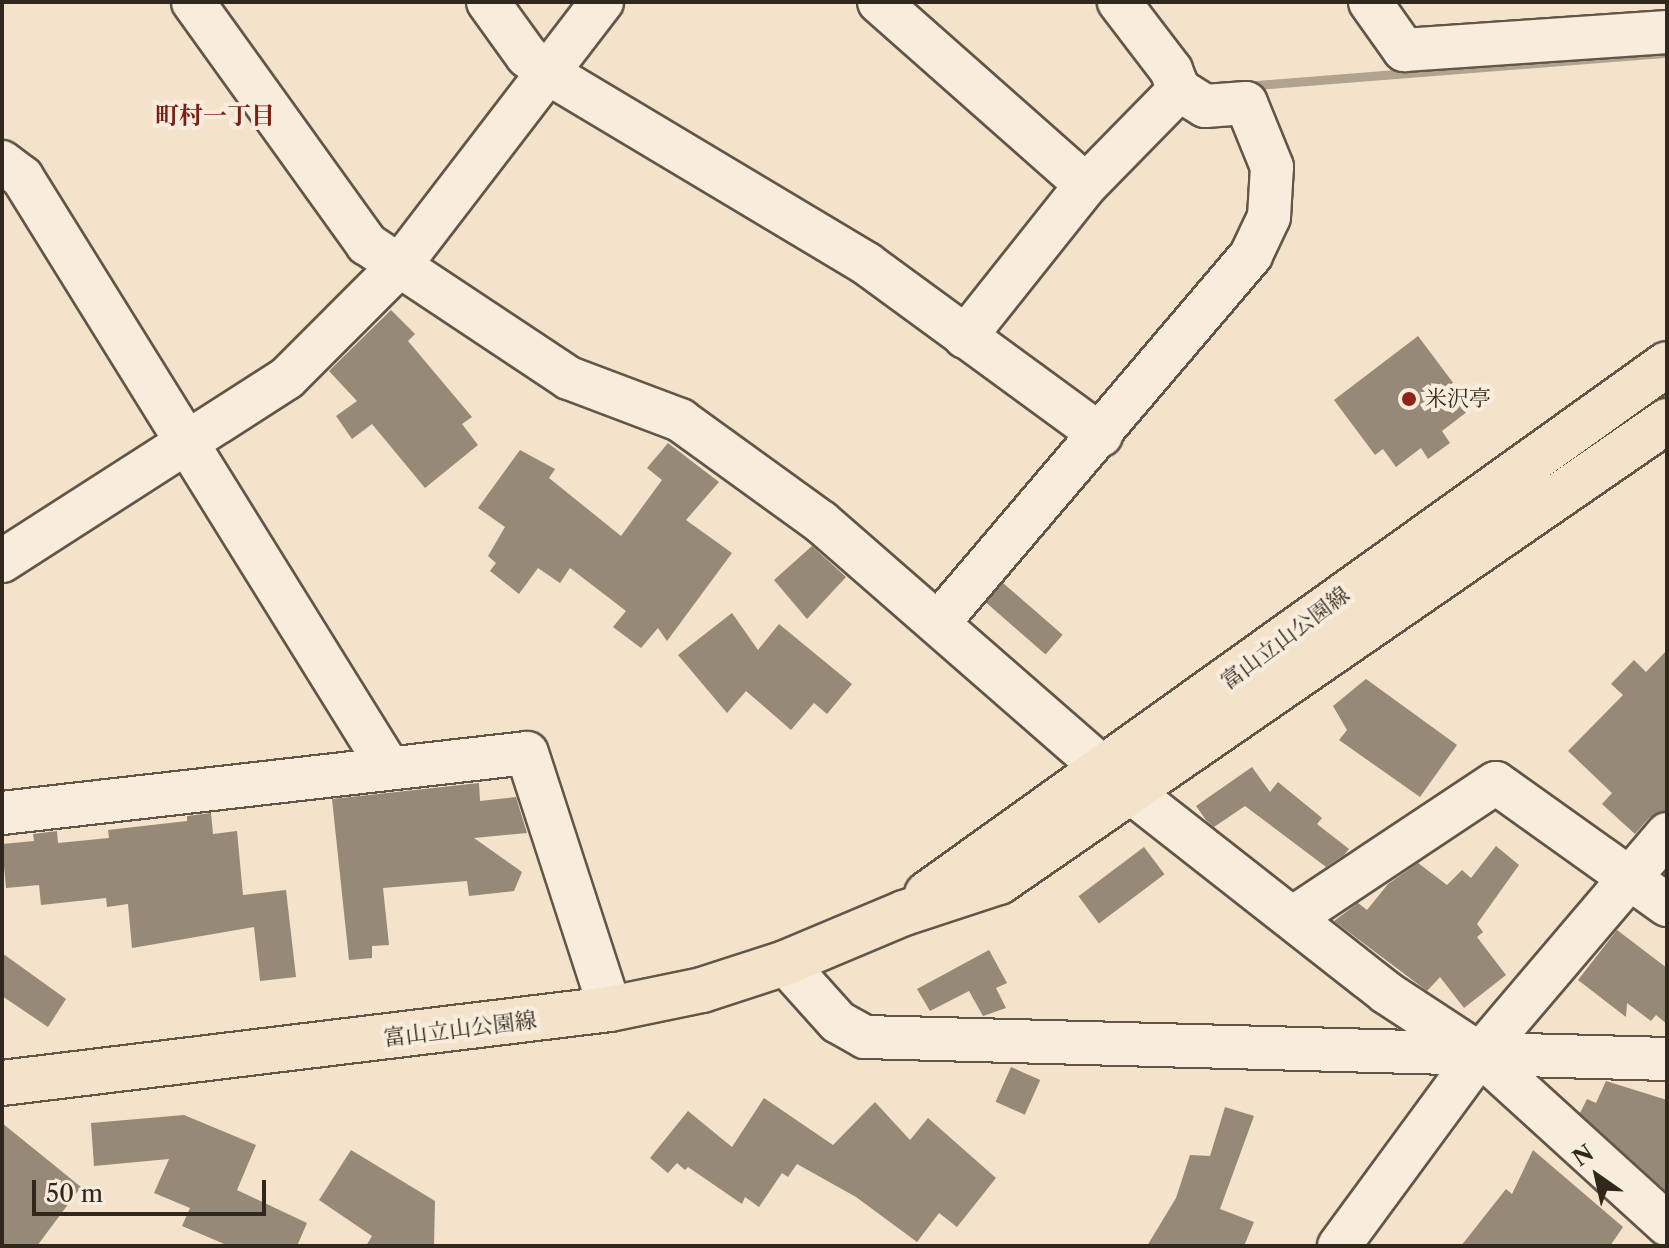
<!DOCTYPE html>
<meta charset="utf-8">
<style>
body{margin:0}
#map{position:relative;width:1669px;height:1248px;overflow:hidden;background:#f4e2ca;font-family:"Libre Caslon Text","Noto Serif JP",serif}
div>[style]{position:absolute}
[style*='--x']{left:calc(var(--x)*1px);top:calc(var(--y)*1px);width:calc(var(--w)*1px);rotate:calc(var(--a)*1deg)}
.stream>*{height:9px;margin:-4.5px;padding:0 4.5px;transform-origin:4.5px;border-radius:4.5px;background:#b1a38f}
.building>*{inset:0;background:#968977;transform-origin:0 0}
.roads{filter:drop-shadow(2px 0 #615648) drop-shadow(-2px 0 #615648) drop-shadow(0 2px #615648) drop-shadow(0 -2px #615648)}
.minor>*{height:42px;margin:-21px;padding:0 21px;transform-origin:21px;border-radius:21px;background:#f8ecdd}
.major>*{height:44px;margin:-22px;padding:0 22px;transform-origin:22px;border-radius:22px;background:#f4e2ca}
.dots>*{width:22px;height:22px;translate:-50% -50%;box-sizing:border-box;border:4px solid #f8ecdd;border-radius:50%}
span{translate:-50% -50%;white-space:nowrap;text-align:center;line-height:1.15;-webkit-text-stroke:8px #f8ecdd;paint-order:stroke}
.poi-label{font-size:22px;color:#30281d}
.left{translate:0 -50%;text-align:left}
.street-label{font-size:22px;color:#30281d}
.neighbourhood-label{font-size:24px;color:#7a1f14;font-weight:700}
.frame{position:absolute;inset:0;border:4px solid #30281d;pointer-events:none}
.north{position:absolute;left:1557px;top:1136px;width:80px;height:80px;-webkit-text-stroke:6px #f8ecdd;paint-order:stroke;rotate:326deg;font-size:22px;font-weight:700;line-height:32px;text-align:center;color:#30281d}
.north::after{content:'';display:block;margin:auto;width:28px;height:36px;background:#30281d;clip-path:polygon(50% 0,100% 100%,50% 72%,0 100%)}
.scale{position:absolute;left:32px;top:1180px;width:234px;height:36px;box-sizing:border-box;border:4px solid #30281d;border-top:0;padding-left:10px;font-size:24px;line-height:28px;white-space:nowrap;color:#30281d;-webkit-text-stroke:6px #f8ecdd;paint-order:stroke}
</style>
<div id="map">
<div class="stream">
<i style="--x:1244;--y:86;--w:424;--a:-4.5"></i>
</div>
<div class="building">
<i style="clip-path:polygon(391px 310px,415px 334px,408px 341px,472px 417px,462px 424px,478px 445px,425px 488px,372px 424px,352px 439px,336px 416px,357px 401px,329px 371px)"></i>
<i style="clip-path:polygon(1418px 336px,1472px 408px,1442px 431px,1450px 443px,1428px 459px,1421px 448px,1396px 467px,1383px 449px,1375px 455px,1334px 400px)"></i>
<i style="clip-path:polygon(668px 443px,719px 482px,686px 520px,732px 553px,667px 641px,658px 628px,641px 648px,613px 627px,626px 611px,570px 568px,560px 583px,538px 568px,519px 594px,490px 571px,496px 563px,488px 556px,505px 527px,478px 508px,520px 450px,555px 469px,549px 478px,621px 536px,662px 480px,647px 468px)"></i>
<i style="clip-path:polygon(812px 546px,846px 577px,807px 619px,774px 580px)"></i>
<i style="left:1003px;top:583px;width:79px;height:26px;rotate:41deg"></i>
<i style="clip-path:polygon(732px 613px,758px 650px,779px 624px,852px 684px,827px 714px,814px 703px,791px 730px,746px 691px,727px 713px,678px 655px)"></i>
<i style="clip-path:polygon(1667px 650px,1667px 811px,1649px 818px,1635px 834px,1602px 804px,1612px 793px,1568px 751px,1623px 695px,1611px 684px,1634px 660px,1646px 672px)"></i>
<i style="clip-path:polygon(1366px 679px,1457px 745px,1420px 797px,1339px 740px,1347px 730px,1333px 706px)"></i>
<i style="clip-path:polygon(1252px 767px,1270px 792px,1278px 782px,1322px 818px,1317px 824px,1349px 849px,1344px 855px,1326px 867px,1245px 806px,1214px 827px,1206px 820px,1196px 806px)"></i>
<i style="clip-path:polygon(479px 783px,480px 801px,516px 797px,527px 833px,474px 838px,522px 872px,514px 891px,469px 896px,467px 881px,383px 888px,389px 945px,372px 946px,372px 958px,349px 960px,332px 799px)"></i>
<i style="clip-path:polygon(211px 813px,213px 834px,237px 831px,243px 895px,286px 890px,296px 977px,260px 981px,254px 927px,132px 948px,128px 904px,107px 907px,106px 898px,41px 905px,39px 885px,6px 888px,2px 844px,34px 841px,33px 834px,57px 831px,58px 843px,109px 838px,108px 830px,187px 821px,187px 816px)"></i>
<i style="clip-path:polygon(1496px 846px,1519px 865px,1477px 924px,1483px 932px,1477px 937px,1506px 975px,1464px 1008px,1440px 977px,1427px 991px,1334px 921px,1358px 903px,1367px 910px,1388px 884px,1418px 863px,1447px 885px,1462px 870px,1471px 878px)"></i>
<i style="left:1144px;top:847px;width:34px;height:82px;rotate:53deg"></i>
<i style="clip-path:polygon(1617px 930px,1667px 968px,1667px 1024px,1656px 1015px,1651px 1021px,1627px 1003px,1626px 1017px,1578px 980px)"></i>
<i style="clip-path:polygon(989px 950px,1007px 983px,996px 988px,1006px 1008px,983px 1016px,969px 991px,930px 1011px,917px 989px)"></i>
<i style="clip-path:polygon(2px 953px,66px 999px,48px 1027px,2px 996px)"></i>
<i style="left:1011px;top:1067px;width:32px;height:38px;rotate:24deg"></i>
<i style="clip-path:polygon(1606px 1081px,1667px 1100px,1667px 1192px,1580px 1113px,1587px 1099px,1596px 1103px)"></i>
<i style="clip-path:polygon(764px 1098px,833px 1145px,875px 1102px,910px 1140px,928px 1118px,996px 1178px,957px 1227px,939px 1213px,917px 1242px,856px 1197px,797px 1164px,788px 1177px,782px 1173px,759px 1207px,745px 1197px,742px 1204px,688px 1167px,685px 1170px,677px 1163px,668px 1173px,650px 1158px,688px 1111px,732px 1147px)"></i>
<i style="clip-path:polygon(1225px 1107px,1254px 1116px,1220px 1209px,1254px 1222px,1244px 1246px,1147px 1246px,1176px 1198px,1190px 1155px,1210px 1156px)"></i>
<i style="clip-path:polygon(184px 1115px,256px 1145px,237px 1190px,307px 1223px,297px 1246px,229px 1246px,182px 1226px,190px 1208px,154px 1193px,169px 1159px,94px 1166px,91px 1123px)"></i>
<i style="clip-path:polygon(2px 1123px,81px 1187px,37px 1246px,2px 1246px)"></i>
<i style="clip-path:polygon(351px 1150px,435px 1201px,434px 1246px,366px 1246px,372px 1236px,319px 1200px)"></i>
<i style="clip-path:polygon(1533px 1150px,1623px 1227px,1610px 1246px,1461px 1246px,1506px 1189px,1512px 1194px)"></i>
</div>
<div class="roads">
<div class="minor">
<i style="--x:193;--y:2;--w:298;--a:54.3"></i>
<i style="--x:367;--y:244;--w:242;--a:33.6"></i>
<i style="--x:569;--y:378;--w:119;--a:20.7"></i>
<i style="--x:680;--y:420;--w:174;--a:35.9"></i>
<i style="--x:821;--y:522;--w:413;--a:41.1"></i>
<i style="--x:1132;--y:793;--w:324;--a:38.1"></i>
<i style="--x:1387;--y:993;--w:111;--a:33.3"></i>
<i style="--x:1480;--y:1054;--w:253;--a:42.3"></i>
<i style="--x:488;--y:2;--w:67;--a:54.2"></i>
<i style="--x:527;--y:56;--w:27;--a:39"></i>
<i style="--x:548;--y:73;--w:372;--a:30.9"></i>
<i style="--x:867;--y:264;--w:290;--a:36.2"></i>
<i style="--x:879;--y:2;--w:276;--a:41.5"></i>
<i style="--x:1370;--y:2;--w:59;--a:54.7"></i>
<i style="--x:1404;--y:50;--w:264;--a:-3.9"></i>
<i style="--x:2;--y:162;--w:25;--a:37"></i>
<i style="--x:22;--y:177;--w:692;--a:58.17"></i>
<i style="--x:965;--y:337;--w:194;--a:-51.5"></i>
<i style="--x:1086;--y:185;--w:133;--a:-45.6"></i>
<i style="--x:2;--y:561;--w:339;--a:-32.7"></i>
<i style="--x:287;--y:378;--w:160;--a:-45"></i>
<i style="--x:400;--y:265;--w:332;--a:-52.5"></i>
<i style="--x:938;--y:623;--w:483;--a:-49.6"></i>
<i style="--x:1251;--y:255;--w:42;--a:-64.7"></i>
<i style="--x:1269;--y:217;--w:50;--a:-86.6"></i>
<i style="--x:1272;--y:167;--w:69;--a:-112.1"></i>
<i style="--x:1246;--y:103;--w:41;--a:175.8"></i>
<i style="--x:1205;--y:106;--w:31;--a:-148"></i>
<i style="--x:1179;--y:90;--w:22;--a:-112"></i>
<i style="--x:1171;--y:70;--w:86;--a:-127.4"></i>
<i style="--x:2;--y:813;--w:528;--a:-6.52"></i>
<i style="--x:527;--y:753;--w:269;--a:72"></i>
<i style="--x:1294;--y:917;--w:242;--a:-33.6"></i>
<i style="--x:1496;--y:783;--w:210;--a:35.5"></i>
<i style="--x:785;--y:963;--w:79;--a:48.1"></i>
<i style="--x:838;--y:1022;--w:31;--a:29"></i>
<i style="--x:865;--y:1037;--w:802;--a:1.57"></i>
<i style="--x:1339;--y:1246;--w:238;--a:-53.7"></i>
<i style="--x:1480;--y:1054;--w:289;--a:-49.6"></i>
</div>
<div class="major">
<i style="--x:927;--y:894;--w:910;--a:-35.61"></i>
<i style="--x:2;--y:1083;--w:612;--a:-6.94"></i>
<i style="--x:610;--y:1009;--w:94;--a:-11.7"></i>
<i style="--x:702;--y:990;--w:87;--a:-18"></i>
<i style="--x:785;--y:963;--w:129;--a:-22.8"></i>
<i style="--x:904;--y:913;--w:100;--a:-18.1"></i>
<i style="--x:999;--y:882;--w:812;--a:-34.61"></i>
</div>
</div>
<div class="dots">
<i style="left:1409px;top:399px;background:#8f2418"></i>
</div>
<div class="poi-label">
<span class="left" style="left:1425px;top:399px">米沢亭</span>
</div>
<div class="street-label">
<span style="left:1285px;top:638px;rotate:-37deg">富山立山公園線</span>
<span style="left:460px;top:1029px;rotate:-7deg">富山立山公園線</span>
</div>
<div class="neighbourhood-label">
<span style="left:215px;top:116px">町村一丁目</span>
</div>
<div class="frame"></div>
<div class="north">N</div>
<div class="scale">50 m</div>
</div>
